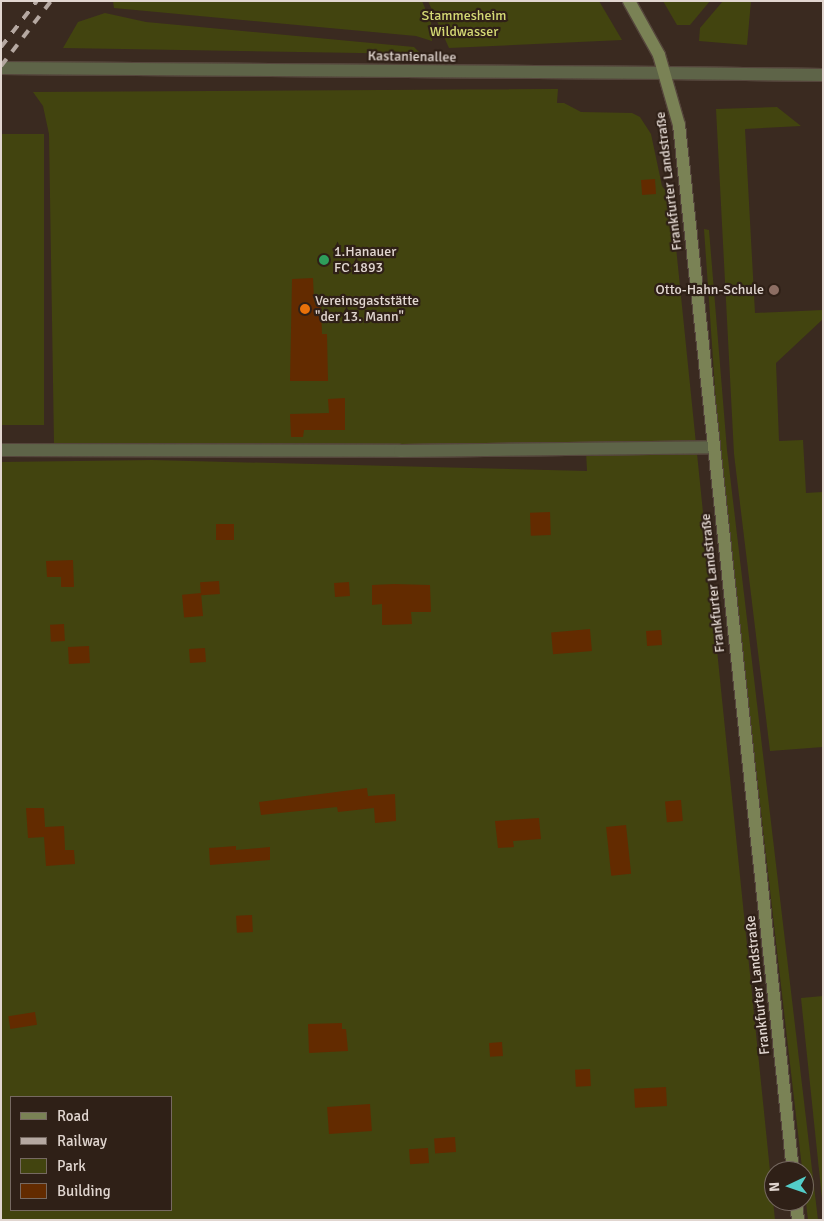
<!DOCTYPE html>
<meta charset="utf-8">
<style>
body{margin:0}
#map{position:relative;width:824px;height:1221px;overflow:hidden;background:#3a2a20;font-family:Signika,sans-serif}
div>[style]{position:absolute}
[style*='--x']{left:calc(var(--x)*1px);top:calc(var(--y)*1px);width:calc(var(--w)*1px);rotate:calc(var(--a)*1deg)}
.green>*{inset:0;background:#42440f;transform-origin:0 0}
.building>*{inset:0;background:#632b00;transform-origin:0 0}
.roads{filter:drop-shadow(1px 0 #55463c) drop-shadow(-1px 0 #55463c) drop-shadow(0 1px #55463c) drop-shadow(0 -1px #55463c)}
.minor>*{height:12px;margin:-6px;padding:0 6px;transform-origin:6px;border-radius:6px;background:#5e6448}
.tertiary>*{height:12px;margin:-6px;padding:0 6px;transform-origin:6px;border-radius:6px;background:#5e6448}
.secondary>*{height:12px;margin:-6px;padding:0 6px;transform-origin:6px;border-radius:6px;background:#7a8255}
.rail>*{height:4px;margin-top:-2px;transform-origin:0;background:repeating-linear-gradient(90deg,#b5a8a1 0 9px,transparent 0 18px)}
.dots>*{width:14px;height:14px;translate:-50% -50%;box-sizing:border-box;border:2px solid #2f2017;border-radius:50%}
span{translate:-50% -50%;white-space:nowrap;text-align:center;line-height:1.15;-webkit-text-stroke:4.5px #2f2017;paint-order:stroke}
.park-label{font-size:14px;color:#d4d974}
.street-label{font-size:14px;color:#e1d6d0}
.poi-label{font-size:14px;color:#e1d6d0}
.left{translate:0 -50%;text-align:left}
.right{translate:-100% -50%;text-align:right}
.frame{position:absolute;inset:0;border:2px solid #e1d6d0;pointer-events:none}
.legend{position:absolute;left:10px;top:1096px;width:162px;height:115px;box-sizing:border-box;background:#2f2017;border:1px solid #766961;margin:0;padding:6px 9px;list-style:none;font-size:15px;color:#e1d6d0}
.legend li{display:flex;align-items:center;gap:10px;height:25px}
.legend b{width:25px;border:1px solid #766961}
.north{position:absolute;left:764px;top:1161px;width:50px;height:50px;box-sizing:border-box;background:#2f2017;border:1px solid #766961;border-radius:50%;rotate:267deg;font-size:14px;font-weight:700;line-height:20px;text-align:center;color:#e1d6d0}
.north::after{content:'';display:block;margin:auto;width:18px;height:22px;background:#53cdc9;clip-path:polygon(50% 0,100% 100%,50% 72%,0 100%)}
</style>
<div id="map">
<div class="green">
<i style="clip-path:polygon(113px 1px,422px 1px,431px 22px,432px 41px,416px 36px,114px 8px)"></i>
<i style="clip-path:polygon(428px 1px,599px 1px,622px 40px,449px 48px)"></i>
<i style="clip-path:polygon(663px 1px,710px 1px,690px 25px,677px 25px)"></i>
<i style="clip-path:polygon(723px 1px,751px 1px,747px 45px,699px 41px,700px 28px)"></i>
<i style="clip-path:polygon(105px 13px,146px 22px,414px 47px,421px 54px,63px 48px,78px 22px)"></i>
<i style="clip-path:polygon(evenodd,558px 89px,557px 103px,564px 103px,581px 112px,632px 113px,640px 117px,651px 134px,662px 186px,671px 198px,775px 1220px,1px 1220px,1px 462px,152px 460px,587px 471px,586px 450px,54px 443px,49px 134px,43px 106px,33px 92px,558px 89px,11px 1097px,171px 1097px,171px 1210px,11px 1210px,11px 1097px)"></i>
<i style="clip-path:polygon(777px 107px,801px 126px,745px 129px,755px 313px,823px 310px,823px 319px,776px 363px,779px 441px,803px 440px,806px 493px,823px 492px,823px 747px,770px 751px,734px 454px,716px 109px)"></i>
<i style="left:44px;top:134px;width:291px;height:43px;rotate:90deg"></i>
<i style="clip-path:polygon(704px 229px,709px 230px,727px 450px,818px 1220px,808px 1220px,719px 446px)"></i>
<i style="clip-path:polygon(823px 996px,823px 1208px,801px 998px)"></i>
</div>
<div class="building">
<i style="left:655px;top:179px;width:15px;height:14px;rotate:86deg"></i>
<i style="clip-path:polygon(313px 278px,314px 300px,316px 306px,321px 306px,322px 334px,327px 334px,328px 381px,290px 381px,292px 279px)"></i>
<i style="clip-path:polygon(345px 398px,345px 430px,304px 430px,303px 437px,291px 437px,290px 414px,329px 413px,328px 399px)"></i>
<i style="left:550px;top:512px;width:23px;height:20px;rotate:88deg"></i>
<i style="left:234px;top:524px;width:16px;height:18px;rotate:90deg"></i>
<i style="clip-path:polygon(73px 560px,74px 587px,61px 587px,61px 577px,47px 577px,46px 561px)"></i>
<i style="left:219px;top:581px;width:13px;height:19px;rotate:86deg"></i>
<i style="left:349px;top:582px;width:14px;height:15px;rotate:86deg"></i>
<i style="clip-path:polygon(394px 584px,430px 585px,431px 612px,411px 612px,412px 624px,382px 625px,382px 604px,372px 605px,372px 585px)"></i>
<i style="left:201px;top:593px;width:23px;height:19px;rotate:85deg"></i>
<i style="left:64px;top:624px;width:17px;height:14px;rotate:87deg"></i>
<i style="left:590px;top:629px;width:22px;height:39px;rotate:85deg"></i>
<i style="left:661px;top:630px;width:15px;height:15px;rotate:86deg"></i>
<i style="left:89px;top:646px;width:17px;height:21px;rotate:87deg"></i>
<i style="left:205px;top:648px;width:14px;height:16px;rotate:86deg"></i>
<i style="clip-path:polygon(367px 788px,368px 796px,395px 794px,396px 821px,375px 823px,374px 808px,338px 812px,337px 807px,261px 815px,259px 802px)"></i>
<i style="left:681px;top:800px;width:21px;height:16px;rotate:85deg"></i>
<i style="clip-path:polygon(26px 808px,44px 808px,45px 827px,64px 826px,65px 850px,74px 850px,75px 864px,46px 866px,44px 837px,28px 838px)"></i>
<i style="clip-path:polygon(539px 818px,541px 839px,513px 841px,514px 847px,498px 848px,495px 821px)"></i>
<i style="left:626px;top:825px;width:49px;height:20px;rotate:84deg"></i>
<i style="clip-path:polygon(236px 846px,236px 850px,270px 847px,270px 860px,210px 865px,209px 848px)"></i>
<i style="left:252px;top:915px;width:17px;height:16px;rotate:87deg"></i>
<i style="left:35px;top:1012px;width:13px;height:27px;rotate:81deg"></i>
<i style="clip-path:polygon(342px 1023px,342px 1029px,346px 1029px,348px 1051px,309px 1053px,308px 1024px)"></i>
<i style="left:502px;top:1042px;width:14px;height:13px;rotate:86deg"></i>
<i style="left:590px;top:1069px;width:17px;height:15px;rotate:87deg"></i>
<i style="left:666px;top:1087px;width:19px;height:32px;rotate:87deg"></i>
<i style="left:370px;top:1104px;width:27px;height:43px;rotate:86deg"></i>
<i style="left:455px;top:1137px;width:15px;height:21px;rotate:86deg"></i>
<i style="left:428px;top:1148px;width:15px;height:19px;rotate:86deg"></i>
</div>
<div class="roads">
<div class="minor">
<i style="--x:1;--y:68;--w:665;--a:0.43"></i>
<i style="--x:1;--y:450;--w:399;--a:0.1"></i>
<i style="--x:400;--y:451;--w:313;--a:-0.7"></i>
</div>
<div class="tertiary">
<i style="--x:666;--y:73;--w:157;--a:0.7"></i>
</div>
<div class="secondary">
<i style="--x:629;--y:1;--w:62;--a:60.9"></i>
<i style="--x:659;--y:55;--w:73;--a:74.1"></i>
<i style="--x:679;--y:125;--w:1052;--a:83.78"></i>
<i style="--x:796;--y:1201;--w:19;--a:84"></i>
</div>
</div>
<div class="rail">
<i style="--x:1;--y:47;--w:58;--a:-52"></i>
<i style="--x:1;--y:66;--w:82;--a:-52.4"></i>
</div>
<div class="dots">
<i style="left:324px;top:260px;background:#2e9e5b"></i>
<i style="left:774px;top:290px;background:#8d6e63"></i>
<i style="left:305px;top:309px;background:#e8710a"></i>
</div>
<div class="park-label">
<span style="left:464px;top:24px">Stammesheim<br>Wildwasser</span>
</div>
<div class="street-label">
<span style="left:412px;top:57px;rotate:1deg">Kastanienallee</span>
<span style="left:669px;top:181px;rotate:-97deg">Frankfurter Landstraße</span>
<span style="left:713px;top:583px;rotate:-96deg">Frankfurter Landstraße</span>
<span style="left:758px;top:985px;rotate:-96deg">Frankfurter Landstraße</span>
</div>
<div class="poi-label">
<span class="left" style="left:334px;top:260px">1.Hanauer<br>FC 1893</span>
<span class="right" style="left:764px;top:290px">Otto-Hahn-Schule</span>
<span class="left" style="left:315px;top:309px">Vereinsgaststätte<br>"der 13. Mann"</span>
</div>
<div class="frame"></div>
<ul class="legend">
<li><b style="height:6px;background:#7a8255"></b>Road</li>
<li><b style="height:6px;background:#b5a8a1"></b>Railway</li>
<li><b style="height:14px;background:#42440f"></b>Park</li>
<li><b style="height:14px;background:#632b00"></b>Building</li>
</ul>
<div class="north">N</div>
</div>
